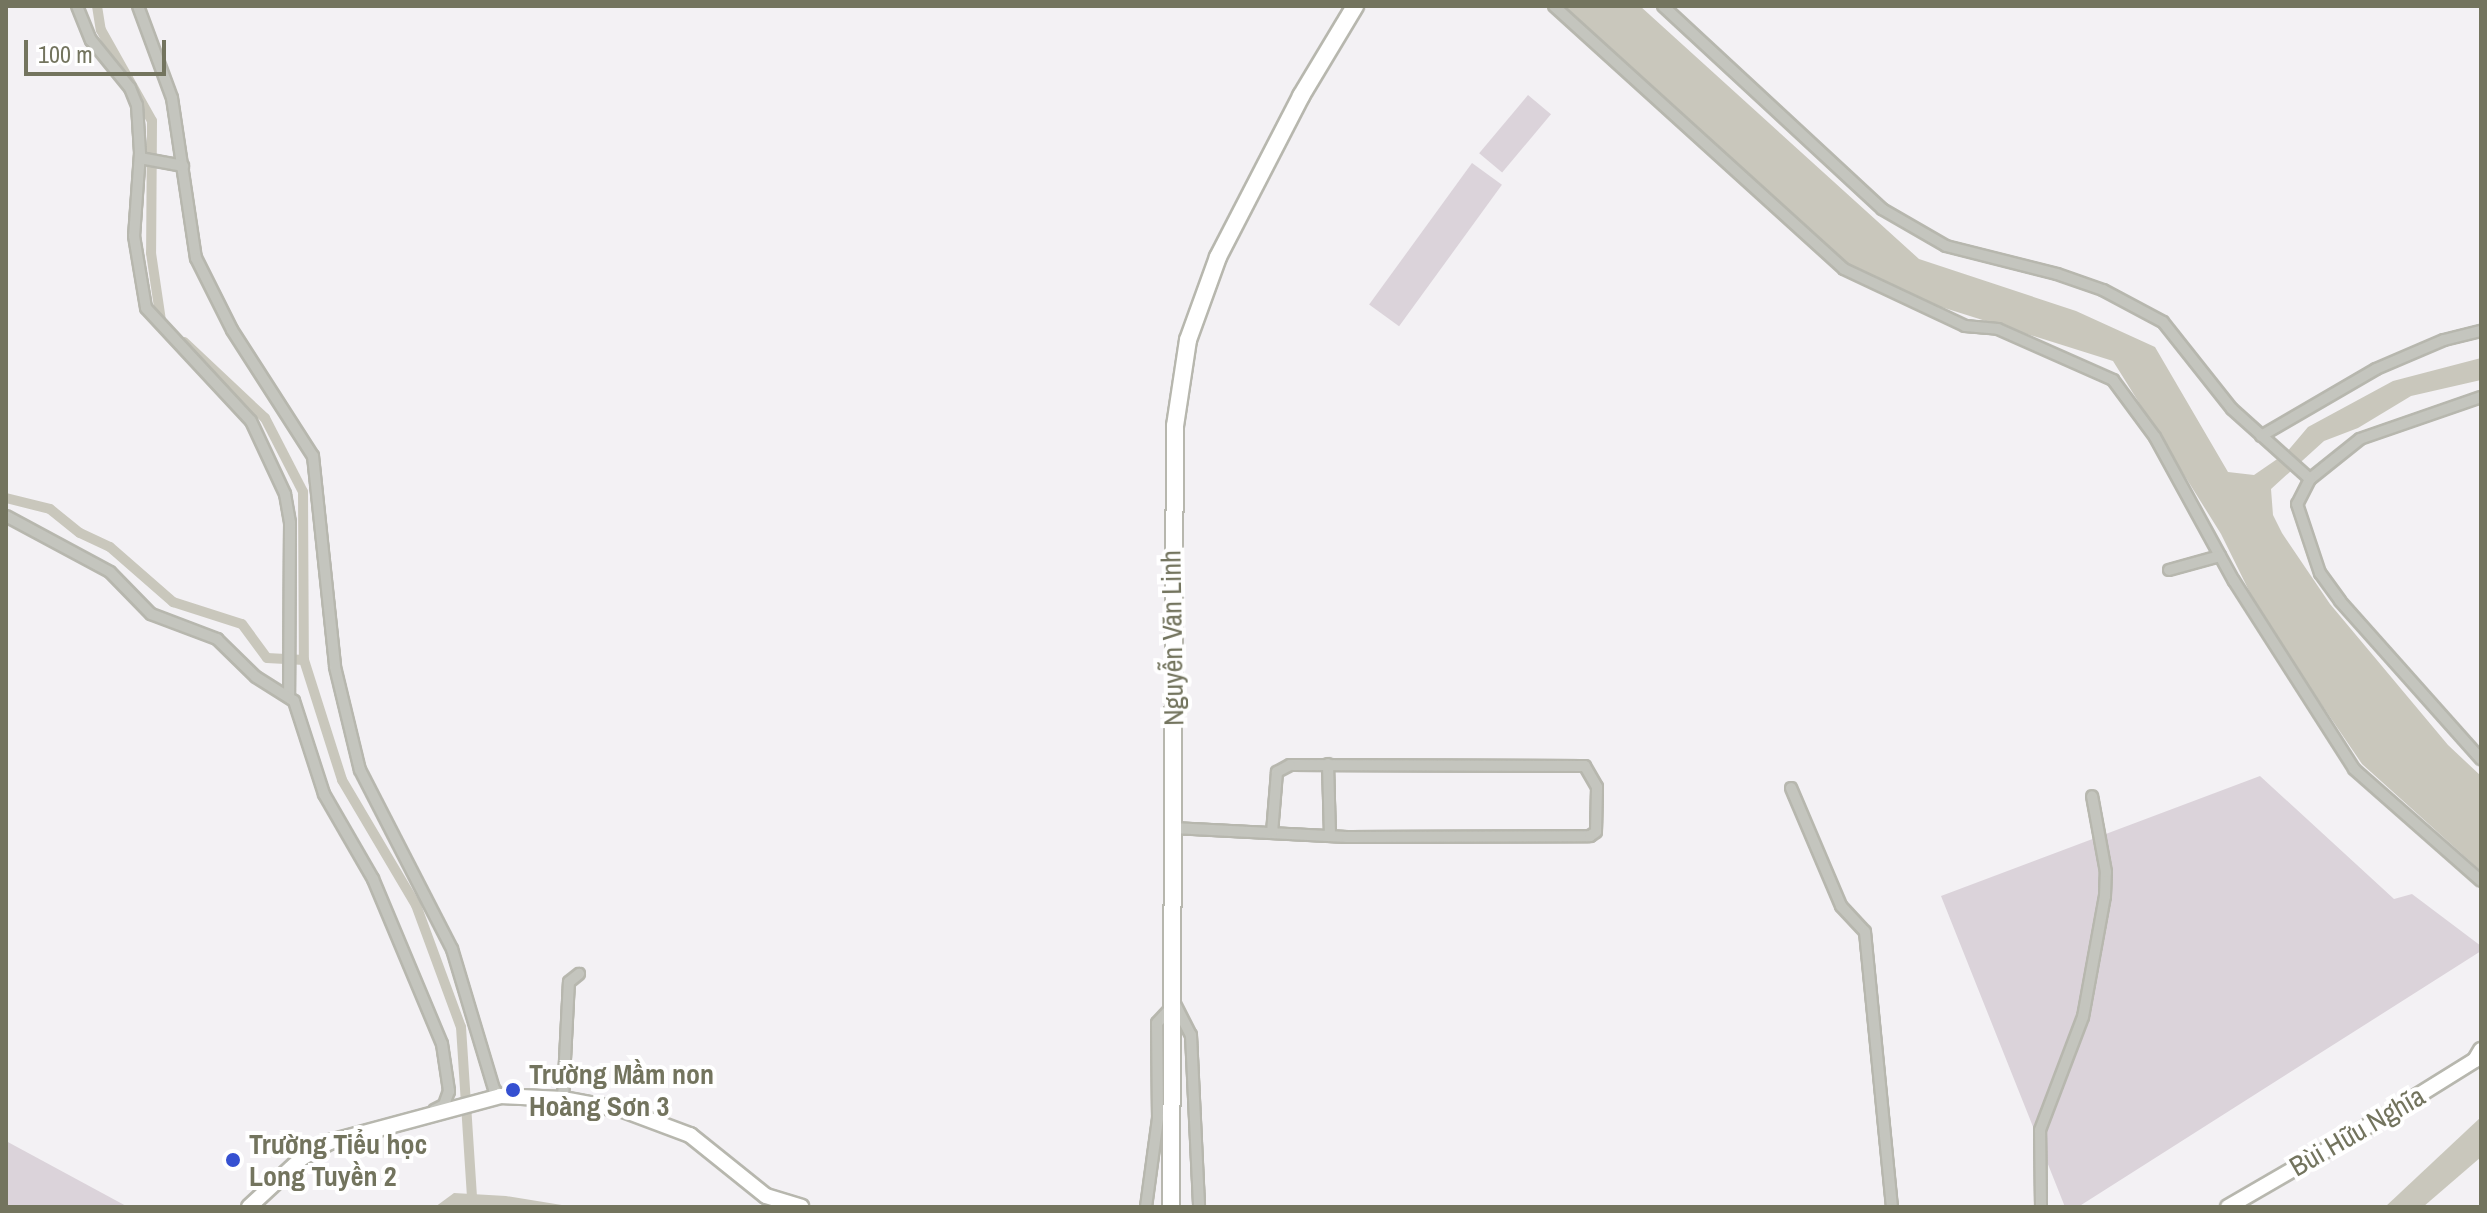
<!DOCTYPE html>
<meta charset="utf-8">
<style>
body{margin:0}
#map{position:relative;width:2487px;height:1213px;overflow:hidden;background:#f3f1f4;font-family:"Archivo Narrow",sans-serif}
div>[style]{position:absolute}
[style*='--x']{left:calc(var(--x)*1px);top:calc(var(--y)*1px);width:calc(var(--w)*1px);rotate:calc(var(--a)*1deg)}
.green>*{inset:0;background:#dbd3da;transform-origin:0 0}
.water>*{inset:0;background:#c9c7bc}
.canal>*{height:10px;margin:-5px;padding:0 5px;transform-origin:5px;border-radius:5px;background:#c9c7bc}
.roads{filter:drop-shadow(2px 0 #b7b7ae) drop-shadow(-2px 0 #b7b7ae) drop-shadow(0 2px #b7b7ae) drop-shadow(0 -2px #b7b7ae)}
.minor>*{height:10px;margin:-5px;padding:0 5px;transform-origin:5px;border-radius:5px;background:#c4c5be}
.secondary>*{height:14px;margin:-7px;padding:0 7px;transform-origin:7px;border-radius:7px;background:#fff}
.trunk>*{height:16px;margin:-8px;padding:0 8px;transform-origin:8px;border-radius:8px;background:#fff}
.dots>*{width:22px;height:22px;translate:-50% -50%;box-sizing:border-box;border:4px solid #fff;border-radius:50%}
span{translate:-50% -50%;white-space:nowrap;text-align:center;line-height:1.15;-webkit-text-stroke:8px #fff;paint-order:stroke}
.street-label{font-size:28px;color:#73745e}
.poi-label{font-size:28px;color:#73745e;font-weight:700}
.left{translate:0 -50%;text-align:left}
.frame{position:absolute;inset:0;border:8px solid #73745e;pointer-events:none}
.scale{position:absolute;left:24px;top:40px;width:142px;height:36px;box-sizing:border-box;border:4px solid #73745e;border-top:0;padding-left:10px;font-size:24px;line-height:28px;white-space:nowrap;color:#73745e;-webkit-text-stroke:6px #fff;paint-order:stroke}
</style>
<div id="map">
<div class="green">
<i style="left:1528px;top:95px;width:30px;height:76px;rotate:40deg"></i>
<i style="left:1472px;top:163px;width:37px;height:175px;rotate:36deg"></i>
<i style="clip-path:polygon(2260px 776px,2394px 899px,2412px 894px,2481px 946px,2481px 951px,2078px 1207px,2065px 1207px,1941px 896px)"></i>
<i style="clip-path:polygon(6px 1141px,128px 1207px,6px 1207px)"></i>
</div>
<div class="water">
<i style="clip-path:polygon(1563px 6px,1640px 6px,1919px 259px,2076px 311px,2155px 347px,2228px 472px,2254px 475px,2286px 453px,2308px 427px,2393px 381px,2481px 358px,2481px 380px,2411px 396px,2358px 428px,2324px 441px,2271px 489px,2273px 515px,2282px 533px,2330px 604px,2448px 745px,2481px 776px,2481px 871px,2362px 764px,2261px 615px,2221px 534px,2113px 361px,1897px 293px,1843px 260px)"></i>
<i style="clip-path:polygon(2481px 1117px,2481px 1157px,2423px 1207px,2385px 1207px)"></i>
<i style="clip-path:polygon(454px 1193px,506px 1196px,574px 1207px,435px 1207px)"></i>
</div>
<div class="canal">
<i style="--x:97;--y:6;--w:24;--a:81"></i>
<i style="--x:101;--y:30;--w:104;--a:60.7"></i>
<i style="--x:152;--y:121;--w:132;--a:90.4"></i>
<i style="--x:151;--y:253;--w:69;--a:81.6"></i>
<i style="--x:161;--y:321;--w:7;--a:45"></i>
<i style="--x:184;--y:342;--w:111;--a:43.2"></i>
<i style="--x:265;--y:418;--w:83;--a:62.8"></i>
<i style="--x:303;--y:492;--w:168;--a:89.7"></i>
<i style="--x:304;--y:660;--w:126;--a:72.4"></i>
<i style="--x:342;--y:780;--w:145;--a:59.4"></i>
<i style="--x:416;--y:905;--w:130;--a:69.8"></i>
<i style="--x:461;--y:1027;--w:170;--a:86.3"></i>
<i style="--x:6;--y:498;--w:45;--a:14"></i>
<i style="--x:50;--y:509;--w:38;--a:39"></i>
<i style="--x:80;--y:533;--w:33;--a:25"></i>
<i style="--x:110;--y:547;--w:84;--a:41.1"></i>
<i style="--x:173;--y:602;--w:72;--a:17.7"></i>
<i style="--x:242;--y:624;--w:42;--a:53.7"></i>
<i style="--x:267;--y:658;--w:37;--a:3"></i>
</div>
<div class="roads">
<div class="minor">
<i style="--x:77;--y:6;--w:37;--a:68"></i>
<i style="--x:91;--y:40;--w:62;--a:50.9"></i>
<i style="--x:130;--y:88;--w:18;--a:68"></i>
<i style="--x:137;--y:105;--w:48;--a:86.4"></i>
<i style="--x:140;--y:153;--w:83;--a:94.1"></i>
<i style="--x:134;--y:236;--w:73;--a:80.5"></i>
<i style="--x:146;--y:308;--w:154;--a:47.1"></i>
<i style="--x:251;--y:421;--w:81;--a:65"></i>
<i style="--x:285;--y:494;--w:29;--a:80"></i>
<i style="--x:290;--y:523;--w:174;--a:90.3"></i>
<i style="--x:138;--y:6;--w:98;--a:69.7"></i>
<i style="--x:172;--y:98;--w:162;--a:81.5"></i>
<i style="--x:196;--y:258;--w:80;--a:63.4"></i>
<i style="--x:232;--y:330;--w:150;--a:57.3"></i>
<i style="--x:313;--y:456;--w:212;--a:84"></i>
<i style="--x:335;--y:667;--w:106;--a:76.4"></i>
<i style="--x:360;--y:770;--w:201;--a:62.8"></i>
<i style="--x:452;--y:949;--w:146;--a:73.3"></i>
<i style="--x:494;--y:1089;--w:9;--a:49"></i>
<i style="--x:1554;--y:6;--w:391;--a:42.2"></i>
<i style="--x:1844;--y:269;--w:134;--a:25.2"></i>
<i style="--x:1965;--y:326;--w:33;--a:5"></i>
<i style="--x:1998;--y:329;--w:126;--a:23.9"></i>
<i style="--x:2113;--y:380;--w:71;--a:53.6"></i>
<i style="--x:2155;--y:437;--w:164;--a:61.3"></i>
<i style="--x:2234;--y:581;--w:223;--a:57.4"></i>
<i style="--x:2354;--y:769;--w:169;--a:41.4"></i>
<i style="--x:1663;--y:6;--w:299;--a:42.8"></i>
<i style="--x:1882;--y:209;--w:74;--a:30"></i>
<i style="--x:1946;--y:246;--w:114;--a:14.2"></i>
<i style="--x:2057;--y:274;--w:49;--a:19.2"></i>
<i style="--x:2103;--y:290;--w:68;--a:28.1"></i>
<i style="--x:2163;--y:322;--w:111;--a:51.6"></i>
<i style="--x:2232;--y:409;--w:105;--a:41.9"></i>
<i style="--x:140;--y:158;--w:44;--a:10.5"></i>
<i style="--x:2481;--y:397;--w:128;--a:160.9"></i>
<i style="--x:2360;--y:439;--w:64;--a:141.3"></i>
<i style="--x:2310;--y:479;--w:28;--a:117"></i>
<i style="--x:2297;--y:504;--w:73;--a:71.6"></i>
<i style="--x:2320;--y:573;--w:34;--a:54"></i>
<i style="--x:2340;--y:601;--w:212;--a:48.3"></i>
<i style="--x:2261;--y:436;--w:133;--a:-30.2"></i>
<i style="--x:2376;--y:369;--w:74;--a:-23.1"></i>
<i style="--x:2444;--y:340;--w:38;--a:-14"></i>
<i style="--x:6;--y:516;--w:118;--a:28.3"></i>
<i style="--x:110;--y:572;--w:59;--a:45.7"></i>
<i style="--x:151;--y:614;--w:71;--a:20.7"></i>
<i style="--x:217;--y:639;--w:54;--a:44.3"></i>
<i style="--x:256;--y:677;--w:45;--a:32.3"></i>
<i style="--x:294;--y:701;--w:98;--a:72.1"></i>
<i style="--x:324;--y:794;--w:98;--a:60"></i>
<i style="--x:373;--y:879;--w:179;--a:67.3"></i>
<i style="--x:442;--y:1044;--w:48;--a:81.5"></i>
<i style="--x:449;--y:1091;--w:15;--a:110"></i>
<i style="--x:444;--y:1105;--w:11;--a:153"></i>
<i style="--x:2169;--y:570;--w:53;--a:-15.4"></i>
<i style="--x:1328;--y:764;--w:72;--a:88.4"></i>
<i style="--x:1791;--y:788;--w:128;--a:67"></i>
<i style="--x:1841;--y:906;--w:35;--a:47"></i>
<i style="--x:1865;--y:932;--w:276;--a:84.4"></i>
<i style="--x:1173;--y:828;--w:174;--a:3"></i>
<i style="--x:1347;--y:837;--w:243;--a:-0.2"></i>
<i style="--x:1590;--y:836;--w:7;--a:-34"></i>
<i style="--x:1596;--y:832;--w:45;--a:-88.7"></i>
<i style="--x:1597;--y:787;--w:24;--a:-120"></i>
<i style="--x:1585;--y:766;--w:295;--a:-179.8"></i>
<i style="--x:1290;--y:765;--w:15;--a:152"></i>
<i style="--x:1277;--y:772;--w:61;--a:94.7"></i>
<i style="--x:563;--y:1099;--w:117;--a:-87.1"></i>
<i style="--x:569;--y:982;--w:13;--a:-39"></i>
<i style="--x:1146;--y:1207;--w:90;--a:-82.3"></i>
<i style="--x:1158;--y:1118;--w:95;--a:-90.6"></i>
<i style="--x:1157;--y:1023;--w:26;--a:-47"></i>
<i style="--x:1175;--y:1004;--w:35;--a:63"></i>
<i style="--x:1191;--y:1035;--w:172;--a:87.3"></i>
<i style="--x:2041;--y:1207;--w:77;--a:-90.7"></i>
<i style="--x:2040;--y:1130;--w:121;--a:-69.2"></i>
<i style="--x:2083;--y:1017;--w:123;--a:-79.7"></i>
<i style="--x:2105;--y:896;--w:24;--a:-88"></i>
<i style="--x:2106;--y:872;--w:77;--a:-100.4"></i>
</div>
<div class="secondary">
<i style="--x:249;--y:1207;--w:72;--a:-42.8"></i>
<i style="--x:302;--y:1158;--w:32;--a:-30"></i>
<i style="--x:330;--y:1142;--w:176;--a:-15.1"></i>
<i style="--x:500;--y:1096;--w:63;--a:2.7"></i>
<i style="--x:563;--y:1099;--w:61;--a:10.4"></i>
<i style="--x:623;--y:1110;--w:72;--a:20.5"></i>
<i style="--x:690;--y:1135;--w:97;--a:38.8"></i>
<i style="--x:766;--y:1196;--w:37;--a:17"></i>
<i style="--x:2228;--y:1207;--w:187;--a:-30.1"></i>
<i style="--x:2390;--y:1113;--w:100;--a:-31.9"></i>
<i style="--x:2475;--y:1060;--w:12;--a:-59"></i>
</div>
<div class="trunk">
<i style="--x:1171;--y:1207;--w:781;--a:-89.71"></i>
<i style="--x:1175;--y:426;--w:87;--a:-81.4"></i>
<i style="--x:1188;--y:340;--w:88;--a:-70.1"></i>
<i style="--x:1218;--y:257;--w:181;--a:-62.7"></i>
<i style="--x:1301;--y:96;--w:105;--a:-59"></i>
</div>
</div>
<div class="dots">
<i style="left:513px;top:1090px;background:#3550d1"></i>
<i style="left:233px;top:1160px;background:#3550d1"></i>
</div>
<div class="street-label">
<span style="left:1172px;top:638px;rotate:-91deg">Nguyễn Văn Linh</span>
<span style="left:2357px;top:1131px;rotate:-30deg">Bùi Hữu Nghĩa</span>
</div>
<div class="poi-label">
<span class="left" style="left:529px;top:1090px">Trường Mầm non<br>Hoàng Sơn 3</span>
<span class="left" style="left:249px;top:1160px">Trường Tiểu học<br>Long Tuyền 2</span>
</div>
<div class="frame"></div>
<div class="scale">100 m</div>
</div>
